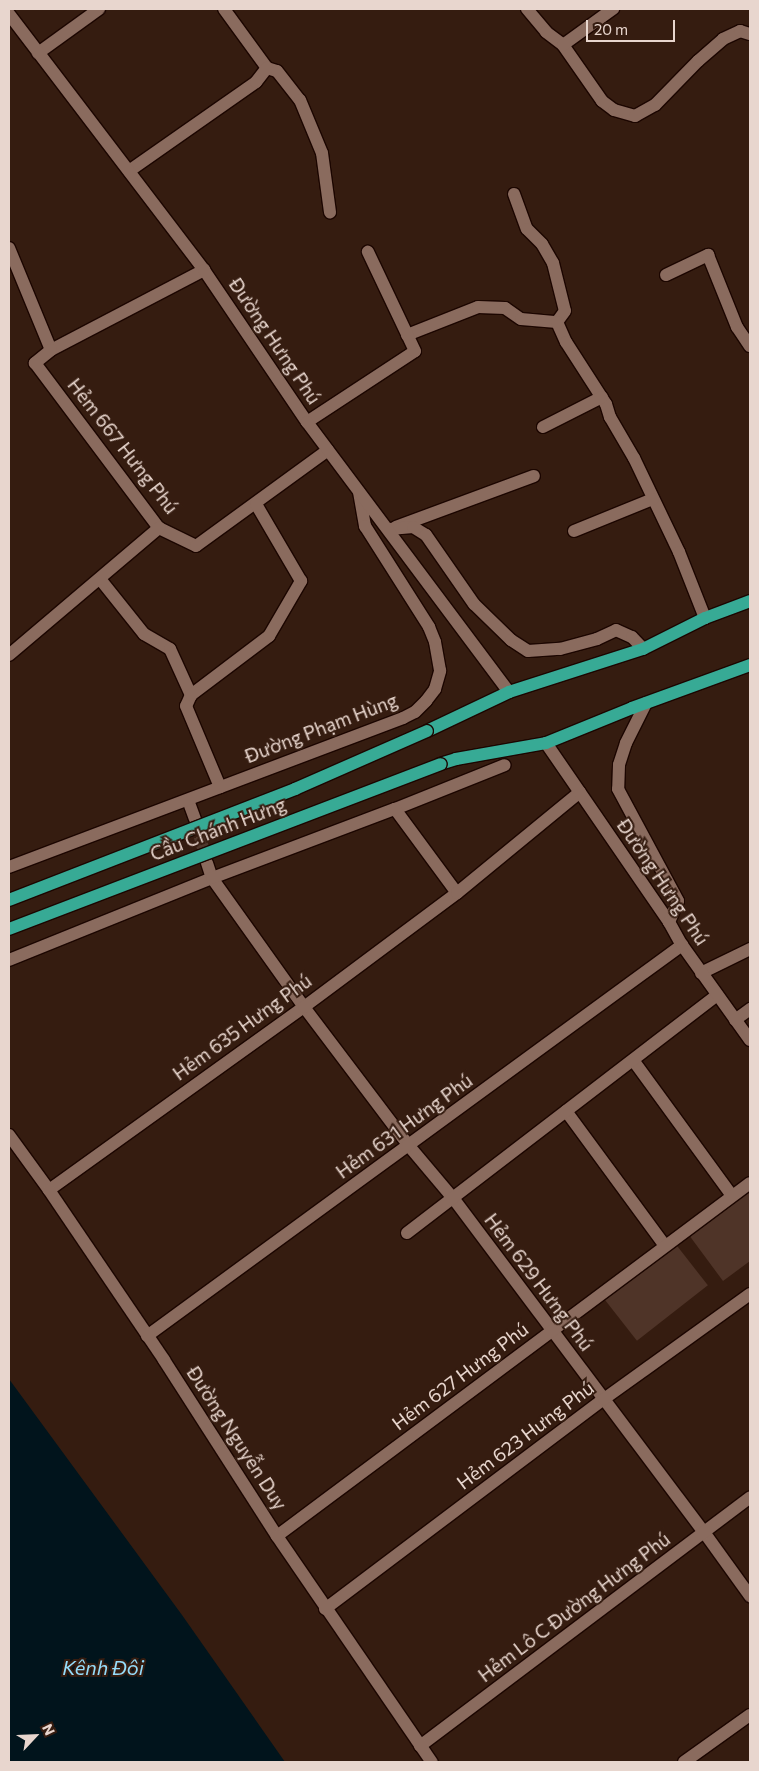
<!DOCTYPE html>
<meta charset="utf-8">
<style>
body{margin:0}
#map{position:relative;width:759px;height:1771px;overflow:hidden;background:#351c10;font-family:Commissioner,sans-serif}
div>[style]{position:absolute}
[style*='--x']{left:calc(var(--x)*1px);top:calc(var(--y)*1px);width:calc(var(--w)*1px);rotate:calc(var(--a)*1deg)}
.water>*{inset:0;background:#01141c}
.building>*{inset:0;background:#4f3428;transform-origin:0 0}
.minor-tunnel>*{height:12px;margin-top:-6px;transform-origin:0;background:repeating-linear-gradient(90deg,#50382c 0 12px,transparent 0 18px)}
.roads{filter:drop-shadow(1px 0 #1c0600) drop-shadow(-1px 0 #1c0600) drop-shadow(0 1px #1c0600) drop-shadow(0 -1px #1c0600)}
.service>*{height:12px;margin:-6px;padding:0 6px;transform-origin:6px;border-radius:6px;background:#8a6b5e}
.minor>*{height:12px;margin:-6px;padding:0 6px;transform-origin:6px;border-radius:6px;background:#8a6b5e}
.tertiary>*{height:12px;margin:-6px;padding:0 6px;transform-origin:6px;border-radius:6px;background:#8a6b5e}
.secondary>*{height:12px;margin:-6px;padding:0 6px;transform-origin:6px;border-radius:6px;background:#8a6b5e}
.primary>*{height:12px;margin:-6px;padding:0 6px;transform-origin:6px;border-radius:6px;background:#37aa95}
.bridges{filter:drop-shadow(1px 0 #1c0600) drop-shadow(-1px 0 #1c0600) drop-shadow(0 1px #1c0600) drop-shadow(0 -1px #1c0600)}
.primary-bridge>*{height:12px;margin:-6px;padding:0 6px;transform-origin:6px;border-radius:6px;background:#37aa95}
span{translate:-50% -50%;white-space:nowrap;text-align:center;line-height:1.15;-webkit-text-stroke:4px #351c10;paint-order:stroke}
.street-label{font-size:19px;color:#e8d6ce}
.water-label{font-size:20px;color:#95dcfa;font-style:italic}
.frame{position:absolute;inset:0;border:10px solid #e8d6ce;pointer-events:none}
.north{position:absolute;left:10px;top:1711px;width:50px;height:50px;-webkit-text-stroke:4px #351c10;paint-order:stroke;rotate:65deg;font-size:14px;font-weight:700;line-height:20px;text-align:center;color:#e8d6ce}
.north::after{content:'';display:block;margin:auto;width:18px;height:22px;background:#e8d6ce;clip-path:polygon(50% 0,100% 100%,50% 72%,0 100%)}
.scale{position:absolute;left:586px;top:20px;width:89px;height:22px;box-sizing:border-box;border:2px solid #e8d6ce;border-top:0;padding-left:6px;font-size:15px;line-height:18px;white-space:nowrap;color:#e8d6ce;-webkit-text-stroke:4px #351c10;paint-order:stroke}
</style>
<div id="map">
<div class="water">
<i style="clip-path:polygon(9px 1379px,182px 1615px,285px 1762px,9px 1762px)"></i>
</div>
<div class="building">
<i style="clip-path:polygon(750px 1186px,750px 1261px,723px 1281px,686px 1231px)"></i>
<i style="left:674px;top:1242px;width:55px;height:90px;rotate:52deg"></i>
</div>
<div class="minor-tunnel">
<i style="--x:195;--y:819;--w:46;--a:74.7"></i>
</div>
<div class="roads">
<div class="service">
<i style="--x:224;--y:9;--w:73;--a:53.9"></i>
<i style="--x:267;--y:68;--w:10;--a:17"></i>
<i style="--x:277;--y:71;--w:37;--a:52"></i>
<i style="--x:300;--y:100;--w:57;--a:67.5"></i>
<i style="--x:322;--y:153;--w:60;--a:82.3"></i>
<i style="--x:527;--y:9;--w:30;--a:50"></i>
<i style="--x:546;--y:32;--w:21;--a:37"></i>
<i style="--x:563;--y:45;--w:68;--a:55.1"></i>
<i style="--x:602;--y:101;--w:15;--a:37"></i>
<i style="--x:614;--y:110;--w:22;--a:16"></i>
<i style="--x:635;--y:116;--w:23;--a:-29"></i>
<i style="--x:655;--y:105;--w:62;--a:-45.7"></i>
<i style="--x:698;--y:61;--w:33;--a:-41"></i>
<i style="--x:723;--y:39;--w:19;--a:-25"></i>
<i style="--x:740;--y:31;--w:10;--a:17"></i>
<i style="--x:563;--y:45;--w:62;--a:-35.8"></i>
<i style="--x:38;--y:53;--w:75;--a:-35.8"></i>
<i style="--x:129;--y:171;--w:155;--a:-35"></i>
<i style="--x:256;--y:82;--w:18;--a:-52"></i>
<i style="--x:514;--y:194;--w:37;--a:70"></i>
<i style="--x:527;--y:229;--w:21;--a:45"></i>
<i style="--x:542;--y:244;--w:22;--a:60"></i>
<i style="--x:553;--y:263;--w:49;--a:76"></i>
<i style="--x:565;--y:311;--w:14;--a:126"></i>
<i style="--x:9;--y:248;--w:110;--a:67.6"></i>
<i style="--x:51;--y:350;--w:173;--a:-27.6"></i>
<i style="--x:666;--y:275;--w:47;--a:-25.5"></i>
<i style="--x:708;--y:255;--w:78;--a:68.1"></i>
<i style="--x:737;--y:327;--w:23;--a:56"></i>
<i style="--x:407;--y:335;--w:76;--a:-21.5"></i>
<i style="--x:478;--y:307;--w:27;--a:2"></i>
<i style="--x:505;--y:308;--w:19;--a:35"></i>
<i style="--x:521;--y:319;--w:36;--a:5"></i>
<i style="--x:557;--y:322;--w:22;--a:66"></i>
<i style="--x:566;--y:342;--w:74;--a:57.2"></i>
<i style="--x:606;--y:404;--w:14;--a:73"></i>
<i style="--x:610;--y:417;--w:48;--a:59.7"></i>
<i style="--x:634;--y:458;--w:104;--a:64.4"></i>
<i style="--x:679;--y:552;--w:71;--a:68.5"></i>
<i style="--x:51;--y:350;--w:21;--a:141"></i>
<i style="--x:35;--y:363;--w:206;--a:53.1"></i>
<i style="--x:159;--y:528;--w:41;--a:25.9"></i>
<i style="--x:196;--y:546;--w:163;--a:-36"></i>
<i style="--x:307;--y:422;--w:129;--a:-33.3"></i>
<i style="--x:415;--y:351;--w:110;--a:-115.4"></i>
<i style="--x:543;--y:427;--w:66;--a:-27"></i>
<i style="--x:359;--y:492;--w:35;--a:80"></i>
<i style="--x:365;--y:526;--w:120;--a:57.6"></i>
<i style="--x:429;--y:627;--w:16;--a:68"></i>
<i style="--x:435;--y:642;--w:29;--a:80"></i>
<i style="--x:396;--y:527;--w:147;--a:-20.3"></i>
<i style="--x:574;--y:531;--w:85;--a:-22.1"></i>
<i style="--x:100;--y:579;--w:70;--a:51.3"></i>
<i style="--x:144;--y:634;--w:30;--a:30"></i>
<i style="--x:170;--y:649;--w:51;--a:65.5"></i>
<i style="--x:191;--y:695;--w:12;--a:114"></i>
<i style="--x:186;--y:706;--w:88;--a:67.2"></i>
<i style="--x:9;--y:655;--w:197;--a:-40.3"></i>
<i style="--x:191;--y:695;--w:98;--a:-37.1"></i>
<i style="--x:269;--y:636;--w:64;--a:-59.8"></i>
<i style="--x:301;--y:581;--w:89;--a:-120.3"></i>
<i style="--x:395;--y:809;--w:118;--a:-21.8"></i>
<i style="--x:701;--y:973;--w:55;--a:-26.1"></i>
<i style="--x:735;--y:1020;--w:19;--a:-36"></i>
<i style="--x:633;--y:1060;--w:168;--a:53.9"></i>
<i style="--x:566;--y:1111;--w:167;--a:53.7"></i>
<i style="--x:704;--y:1532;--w:79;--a:54.3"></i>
</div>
<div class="minor">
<i style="--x:390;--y:529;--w:23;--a:-5"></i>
<i style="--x:413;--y:527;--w:15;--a:32"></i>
<i style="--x:426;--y:535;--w:84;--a:55.2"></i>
<i style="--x:474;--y:604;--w:52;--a:44.2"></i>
<i style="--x:511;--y:640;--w:20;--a:33"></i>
<i style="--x:528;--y:651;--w:32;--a:-4"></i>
<i style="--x:560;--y:649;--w:38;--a:-15"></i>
<i style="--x:597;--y:639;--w:21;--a:-25"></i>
<i style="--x:616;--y:630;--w:17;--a:24"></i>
<i style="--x:632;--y:637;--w:16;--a:47"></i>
<i style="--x:646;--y:703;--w:45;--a:116.6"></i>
<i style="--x:626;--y:743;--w:23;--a:108"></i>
<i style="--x:619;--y:765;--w:24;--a:92"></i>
<i style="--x:618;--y:789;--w:127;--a:61.8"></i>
<i style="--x:678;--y:901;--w:23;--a:113"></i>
<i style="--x:188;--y:800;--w:20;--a:70"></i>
<i style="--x:207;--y:863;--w:16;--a:72"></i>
<i style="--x:212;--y:878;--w:158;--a:54.5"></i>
<i style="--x:304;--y:1007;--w:174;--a:52.9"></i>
<i style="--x:409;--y:1146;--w:68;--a:49.8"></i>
<i style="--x:453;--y:1198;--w:418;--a:53.1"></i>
<i style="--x:9;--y:867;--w:421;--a:-20.7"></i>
<i style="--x:403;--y:718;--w:13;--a:-27"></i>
<i style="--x:415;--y:712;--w:16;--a:-45"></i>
<i style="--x:426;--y:701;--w:15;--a:-53"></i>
<i style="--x:435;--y:689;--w:19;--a:-74"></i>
<i style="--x:9;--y:960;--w:219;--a:-22"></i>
<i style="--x:212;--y:878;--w:196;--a:-20.7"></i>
<i style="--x:395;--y:809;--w:104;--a:53.6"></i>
<i style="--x:49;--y:1190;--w:314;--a:-35.7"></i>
<i style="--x:304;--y:1007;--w:191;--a:-36.7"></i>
<i style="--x:457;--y:893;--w:159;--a:-39.4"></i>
<i style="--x:407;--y:1233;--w:391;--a:-37.5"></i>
<i style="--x:147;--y:1336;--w:663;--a:-36.16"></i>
<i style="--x:277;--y:1536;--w:590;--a:-36.73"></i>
<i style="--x:325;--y:1609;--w:349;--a:-37"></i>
<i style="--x:604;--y:1399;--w:180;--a:-35.7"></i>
<i style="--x:420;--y:1746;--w:413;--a:-37"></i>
<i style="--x:684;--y:1762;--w:81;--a:-35.5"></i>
</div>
<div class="tertiary">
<i style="--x:9;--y:1135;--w:68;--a:54"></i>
<i style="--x:49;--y:1190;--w:205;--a:55.9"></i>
<i style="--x:164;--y:1360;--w:209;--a:57.3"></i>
<i style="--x:277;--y:1536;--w:274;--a:55.6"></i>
</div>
<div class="secondary">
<i style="--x:9;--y:14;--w:322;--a:52.7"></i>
<i style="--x:204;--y:270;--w:184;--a:55.9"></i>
<i style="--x:307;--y:422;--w:337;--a:53.2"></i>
<i style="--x:546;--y:743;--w:217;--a:55.5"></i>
<i style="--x:669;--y:922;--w:26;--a:61"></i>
<i style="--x:682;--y:945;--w:117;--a:54.4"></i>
</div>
<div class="primary">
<i style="--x:427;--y:731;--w:91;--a:-25.4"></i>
<i style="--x:509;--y:692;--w:141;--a:-17.8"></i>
<i style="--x:643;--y:649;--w:69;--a:-26.6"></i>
<i style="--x:705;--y:618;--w:48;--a:-20.7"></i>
<i style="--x:440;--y:764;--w:17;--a:-17"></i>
<i style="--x:456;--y:759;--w:91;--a:-10.1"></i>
<i style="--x:546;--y:743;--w:93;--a:-22.1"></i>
<i style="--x:632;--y:708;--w:126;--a:-20"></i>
</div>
</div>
<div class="bridges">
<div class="primary-bridge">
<i style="--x:9;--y:900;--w:307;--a:-21.2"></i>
<i style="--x:295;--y:789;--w:144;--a:-23.7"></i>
<i style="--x:9;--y:929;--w:462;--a:-20.9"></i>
</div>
</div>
<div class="street-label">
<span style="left:275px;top:341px;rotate:56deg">Đường Hưng Phú</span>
<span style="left:123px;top:446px;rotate:52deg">Hẻm 667 Hưng Phú</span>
<span style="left:321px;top:728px;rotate:-21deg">Đường Phạm Hùng</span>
<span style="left:218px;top:829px;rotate:-21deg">Cầu Chánh Hưng</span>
<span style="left:663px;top:882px;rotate:56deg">Đường Hưng Phú</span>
<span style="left:242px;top:1027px;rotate:-36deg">Hẻm 635 Hưng Phú</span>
<span style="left:404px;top:1126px;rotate:-36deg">Hẻm 631 Hưng Phú</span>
<span style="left:539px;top:1282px;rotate:53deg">Hẻm 629 Hưng Phú</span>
<span style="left:460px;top:1376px;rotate:-37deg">Hẻm 627 Hưng Phú</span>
<span style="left:525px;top:1435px;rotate:-37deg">Hẻm 623 Hưng Phú</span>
<span style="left:237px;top:1438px;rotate:57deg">Đường Nguyễn Duy</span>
<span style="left:574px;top:1607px;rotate:-37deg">Hẻm Lô C Đường Hưng Phú</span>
</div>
<div class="water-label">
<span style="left:103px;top:1667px">Kênh Đôi</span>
</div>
<div class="frame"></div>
<div class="north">N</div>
<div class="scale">20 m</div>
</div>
